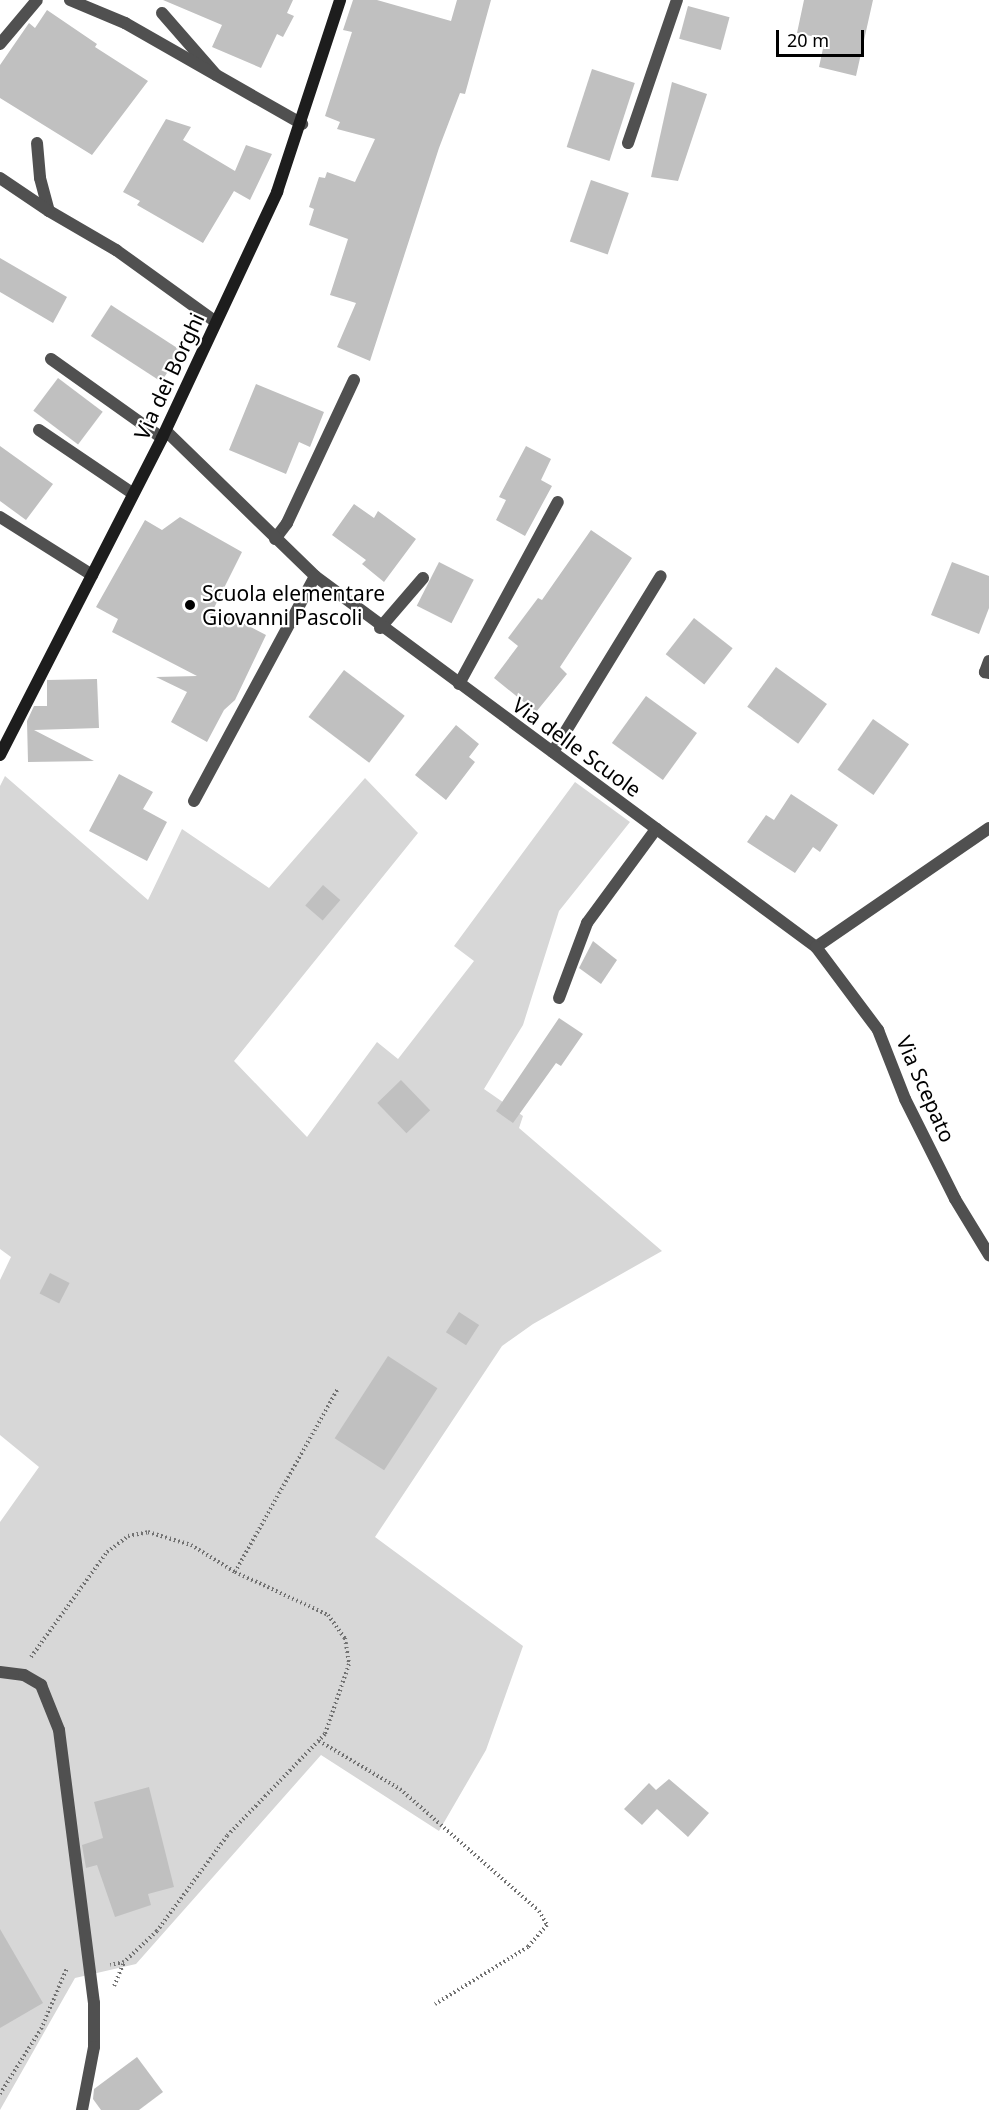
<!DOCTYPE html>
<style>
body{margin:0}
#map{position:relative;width:989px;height:2110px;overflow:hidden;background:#fff;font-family:"Noto Sans",sans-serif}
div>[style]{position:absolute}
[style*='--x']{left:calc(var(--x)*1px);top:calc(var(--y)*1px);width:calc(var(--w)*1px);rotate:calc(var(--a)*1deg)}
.green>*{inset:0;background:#d7d7d7}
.building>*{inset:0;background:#c0c0c0;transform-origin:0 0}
.path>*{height:4px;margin-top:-2px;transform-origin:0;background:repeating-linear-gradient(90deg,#727272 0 1.5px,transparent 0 4.5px)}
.lane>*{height:12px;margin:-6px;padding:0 6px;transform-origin:6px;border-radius:6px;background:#505050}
.street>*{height:12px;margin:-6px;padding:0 6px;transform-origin:6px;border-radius:6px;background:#505050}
.secondary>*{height:12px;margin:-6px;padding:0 6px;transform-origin:6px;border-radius:6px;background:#1d1d1d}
.dots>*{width:16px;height:16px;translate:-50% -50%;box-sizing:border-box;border:3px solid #fff;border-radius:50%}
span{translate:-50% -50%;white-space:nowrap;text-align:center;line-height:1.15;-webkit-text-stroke:4.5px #fff;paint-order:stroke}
.street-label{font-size:21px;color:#000}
.poi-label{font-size:21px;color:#000}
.left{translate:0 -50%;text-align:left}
.scale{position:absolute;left:776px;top:30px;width:88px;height:27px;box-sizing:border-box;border:3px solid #000;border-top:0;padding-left:8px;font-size:18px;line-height:21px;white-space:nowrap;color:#000;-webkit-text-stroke:4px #fff;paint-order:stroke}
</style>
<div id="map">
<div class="green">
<i style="clip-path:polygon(5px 776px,148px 900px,182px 829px,269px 888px,365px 778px,418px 833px,234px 1061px,307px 1137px,377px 1042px,398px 1059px,474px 961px,454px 946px,575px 782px,630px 822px,559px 911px,523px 1025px,484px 1089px,523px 1116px,519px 1128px,662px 1251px,533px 1324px,502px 1346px,375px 1537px,523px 1646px,486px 1750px,439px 1831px,321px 1755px,136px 1964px,75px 1978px,0 2110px,0 1522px,39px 1467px,0 1435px,0 1280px,11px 1257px,0 1249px,0 786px)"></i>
</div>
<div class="building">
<i style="clip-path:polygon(163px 0,293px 0,287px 13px,294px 16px,283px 37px,277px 34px,261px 68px,212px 47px,222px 25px)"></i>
<i style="clip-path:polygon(353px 0,377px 0,451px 21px,457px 0,491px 0,465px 94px,460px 93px,439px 148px,370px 361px,337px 347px,356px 303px,330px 295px,348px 239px,309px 225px,314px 209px,309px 207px,319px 177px,325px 178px,327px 172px,355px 182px,375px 139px,337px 129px,340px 122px,325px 116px,352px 32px,343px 30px)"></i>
<i style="clip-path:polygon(804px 0,873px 0,856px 76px,819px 67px,825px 39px,797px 33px)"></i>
<i style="left:688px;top:6px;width:43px;height:34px;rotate:15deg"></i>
<i style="clip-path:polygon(47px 10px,97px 44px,95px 47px,148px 81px,92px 155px,0 98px,0 65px,29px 23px,35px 28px)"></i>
<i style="left:592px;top:69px;width:45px;height:82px;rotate:18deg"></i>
<i style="clip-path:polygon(672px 82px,707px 94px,678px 181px,651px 177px)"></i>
<i style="clip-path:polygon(166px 119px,191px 127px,183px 140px,235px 171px,246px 145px,272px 154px,250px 200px,234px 191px,203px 243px,137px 205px,140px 201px,123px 192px)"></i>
<i style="left:591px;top:180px;width:40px;height:65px;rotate:19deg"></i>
<i style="clip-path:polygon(0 258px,67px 297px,53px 323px,0 292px)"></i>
<i style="left:111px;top:305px;width:84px;height:37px;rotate:33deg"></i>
<i style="left:58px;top:378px;width:56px;height:41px;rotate:37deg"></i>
<i style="clip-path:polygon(256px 384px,324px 412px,310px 447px,299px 442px,286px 474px,229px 450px)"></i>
<i style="clip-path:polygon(0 446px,53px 484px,26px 520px,0 501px)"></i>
<i style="clip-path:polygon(526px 446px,551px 459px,541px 480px,552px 486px,525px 536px,496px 520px,506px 500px,499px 497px)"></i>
<i style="clip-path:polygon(354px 504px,374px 518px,378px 511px,416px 539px,384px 582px,362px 564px,366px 560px,332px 535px)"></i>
<i style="clip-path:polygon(180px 517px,242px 552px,214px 608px,266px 635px,235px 700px,224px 710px,207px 742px,171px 722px,187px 692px,156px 677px,197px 676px,112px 632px,118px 619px,96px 607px,145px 520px,162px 530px)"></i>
<i style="clip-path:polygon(591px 530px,632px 558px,560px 667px,567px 674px,536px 712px,494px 678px,518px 646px,508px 638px,538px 598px,542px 600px)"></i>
<i style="left:439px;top:562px;width:39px;height:49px;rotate:27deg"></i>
<i style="clip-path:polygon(952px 562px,989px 576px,989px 608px,979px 634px,931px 615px)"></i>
<i style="left:694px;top:618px;width:49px;height:46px;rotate:38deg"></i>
<i style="left:776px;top:667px;width:63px;height:49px;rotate:36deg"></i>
<i style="left:344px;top:670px;width:76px;height:59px;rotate:37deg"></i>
<i style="clip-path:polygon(97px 679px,99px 728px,34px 730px,94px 761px,28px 762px,27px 721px,34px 706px,47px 706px,47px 680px)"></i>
<i style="left:646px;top:696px;width:63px;height:58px;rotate:36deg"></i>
<i style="left:873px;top:719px;width:44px;height:62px;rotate:35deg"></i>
<i style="clip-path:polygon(456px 725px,479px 744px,469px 757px,475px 762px,446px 800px,415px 775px)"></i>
<i style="clip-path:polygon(119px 774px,153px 792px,143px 809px,167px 822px,147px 861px,89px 831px)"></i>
<i style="clip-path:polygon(791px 794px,838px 825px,820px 852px,813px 847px,795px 873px,747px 842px,766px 815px,774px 820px)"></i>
<i style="left:323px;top:885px;width:23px;height:27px;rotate:41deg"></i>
<i style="clip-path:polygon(593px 941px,617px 960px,601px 984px,579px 968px)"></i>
<i style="clip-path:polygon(559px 1018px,583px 1034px,561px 1066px,556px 1063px,513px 1123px,496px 1111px)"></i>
<i style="left:401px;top:1080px;width:42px;height:33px;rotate:46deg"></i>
<i style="left:50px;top:1273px;width:22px;height:23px;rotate:27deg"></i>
<i style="left:459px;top:1312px;width:24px;height:24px;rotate:33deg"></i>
<i style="left:388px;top:1356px;width:59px;height:98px;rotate:33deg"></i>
<i style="clip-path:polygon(669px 1779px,709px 1813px,688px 1837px,657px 1809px,642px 1825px,624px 1809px,649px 1783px,656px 1790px)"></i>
<i style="clip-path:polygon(149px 1787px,174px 1887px,148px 1894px,151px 1905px,115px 1917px,97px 1865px,86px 1868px,82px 1845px,103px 1838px,94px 1802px)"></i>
<i style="clip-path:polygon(0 1929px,43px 2003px,0 2028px)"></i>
<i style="clip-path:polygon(137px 2057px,163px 2092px,139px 2110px,101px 2110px,93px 2099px,94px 2089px)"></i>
</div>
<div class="path">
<i style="--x:235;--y:1572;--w:209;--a:-60.7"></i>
<i style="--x:31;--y:1657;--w:130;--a:-54.1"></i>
<i style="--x:107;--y:1552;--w:26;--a:-37"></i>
<i style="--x:128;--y:1536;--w:20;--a:-11"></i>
<i style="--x:148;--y:1532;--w:45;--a:16.8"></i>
<i style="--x:191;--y:1545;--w:52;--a:31.5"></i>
<i style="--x:235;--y:1572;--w:102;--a:24.8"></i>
<i style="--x:328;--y:1615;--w:29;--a:54"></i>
<i style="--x:345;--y:1638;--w:26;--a:81"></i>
<i style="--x:349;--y:1664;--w:74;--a:108.9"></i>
<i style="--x:325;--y:1734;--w:141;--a:133.9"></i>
<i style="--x:227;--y:1836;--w:118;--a:126.4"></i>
<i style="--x:157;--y:1931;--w:45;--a:136.8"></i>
<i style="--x:124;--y:1962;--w:14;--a:168"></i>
<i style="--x:319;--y:1741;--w:94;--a:30.7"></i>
<i style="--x:400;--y:1789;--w:185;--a:41.3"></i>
<i style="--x:539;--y:1911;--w:16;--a:60"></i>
<i style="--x:547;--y:1925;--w:29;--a:131"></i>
<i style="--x:528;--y:1947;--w:109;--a:148.5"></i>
<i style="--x:114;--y:1986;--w:25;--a:-67"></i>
<i style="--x:0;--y:2094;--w:77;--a:-57.8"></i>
<i style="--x:41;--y:2029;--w:66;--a:-66.9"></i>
</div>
<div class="lane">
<i style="--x:162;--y:13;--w:82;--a:48.9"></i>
<i style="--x:37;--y:143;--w:35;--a:85"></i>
<i style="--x:40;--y:178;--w:34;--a:75"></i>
<i style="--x:49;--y:211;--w:78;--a:30.2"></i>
<i style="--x:116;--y:250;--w:123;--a:35.8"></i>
<i style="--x:628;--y:143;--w:151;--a:-71.1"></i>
<i style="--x:0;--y:178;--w:59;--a:34"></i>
<i style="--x:51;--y:359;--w:136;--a:35.4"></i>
<i style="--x:39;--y:430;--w:112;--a:34.1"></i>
<i style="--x:0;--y:517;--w:109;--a:32.2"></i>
<i style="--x:275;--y:539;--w:20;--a:-53"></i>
<i style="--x:287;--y:523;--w:158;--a:-64.9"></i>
<i style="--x:380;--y:628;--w:66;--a:-49.3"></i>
<i style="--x:989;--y:661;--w:12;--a:110"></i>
<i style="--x:985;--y:672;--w:4;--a:14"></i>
<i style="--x:459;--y:684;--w:207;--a:-61.5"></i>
<i style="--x:553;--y:752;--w:206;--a:-58.5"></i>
<i style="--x:194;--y:801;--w:255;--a:-61.7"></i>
<i style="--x:559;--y:998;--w:80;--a:-69.5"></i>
<i style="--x:587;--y:923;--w:117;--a:-53.7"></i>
</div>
<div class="street">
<i style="--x:70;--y:0;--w:60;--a:22.7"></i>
<i style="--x:125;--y:23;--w:204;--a:29.7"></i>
<i style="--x:0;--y:44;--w:57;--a:-49.9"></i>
<i style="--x:166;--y:431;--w:208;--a:44.2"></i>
<i style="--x:315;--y:576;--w:623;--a:36.52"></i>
<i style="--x:816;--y:947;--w:210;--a:-34.5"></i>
<i style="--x:816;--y:947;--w:104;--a:53.2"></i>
<i style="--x:878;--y:1030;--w:74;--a:68.6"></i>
<i style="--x:905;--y:1099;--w:112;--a:63.4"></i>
<i style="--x:955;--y:1199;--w:66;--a:58.7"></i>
<i style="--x:0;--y:1672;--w:24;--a:7"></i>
<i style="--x:24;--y:1675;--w:20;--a:30"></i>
<i style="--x:41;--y:1685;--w:48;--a:68.2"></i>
<i style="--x:59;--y:1730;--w:275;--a:82.7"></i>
<i style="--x:94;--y:2003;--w:44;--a:90"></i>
<i style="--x:94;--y:2047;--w:64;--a:100.8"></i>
</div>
<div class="secondary">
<i style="--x:0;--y:755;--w:356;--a:-62.9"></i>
<i style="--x:162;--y:438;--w:272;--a:-64.9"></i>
<i style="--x:277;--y:192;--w:202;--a:-71.8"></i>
</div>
<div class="dots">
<i style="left:190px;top:605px;background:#000"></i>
</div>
<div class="street-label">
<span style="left:169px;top:376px;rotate:-65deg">Via dei Borghi</span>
<span style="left:577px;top:747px;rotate:36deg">Via delle Scuole</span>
<span style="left:926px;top:1089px;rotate:66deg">Via Scepato</span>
</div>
<div class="poi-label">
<span class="left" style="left:202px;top:605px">Scuola elementare<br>Giovanni Pascoli</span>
</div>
<div class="scale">20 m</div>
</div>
